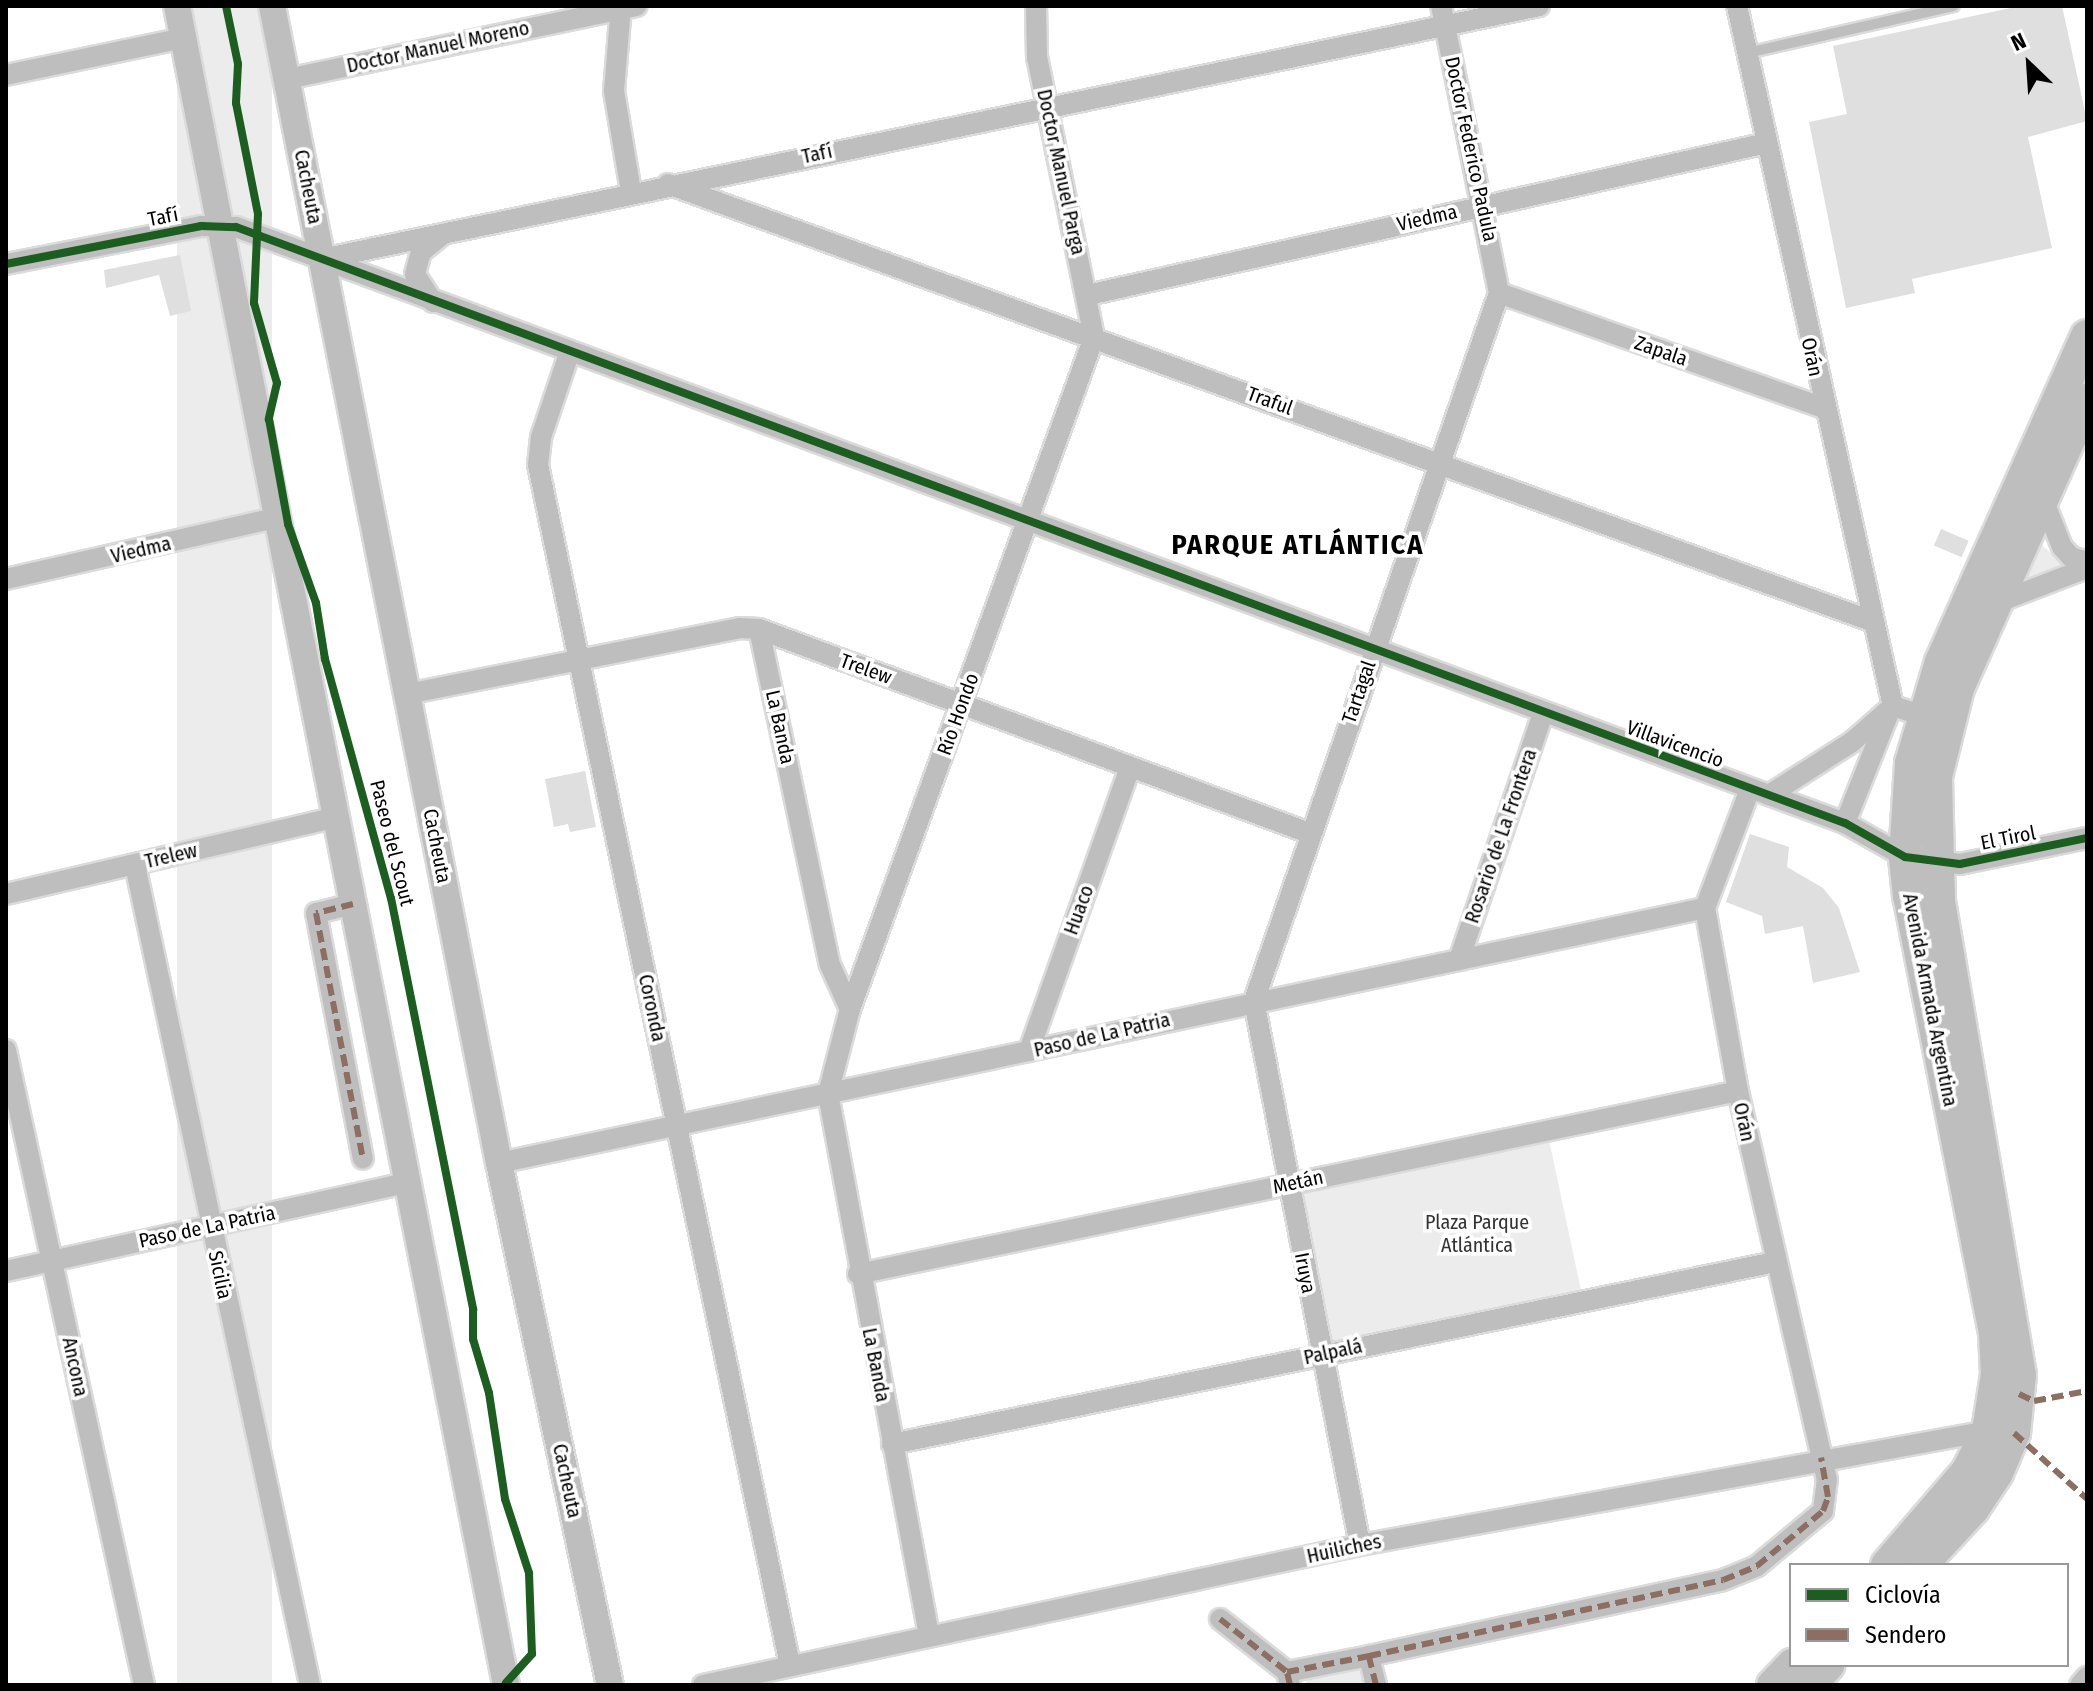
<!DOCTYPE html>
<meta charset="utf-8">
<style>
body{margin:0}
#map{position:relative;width:2093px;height:1691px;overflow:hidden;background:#fff;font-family:"Fira Sans Condensed",sans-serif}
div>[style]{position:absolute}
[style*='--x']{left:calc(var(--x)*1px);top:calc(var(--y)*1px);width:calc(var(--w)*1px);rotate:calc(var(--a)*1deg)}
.green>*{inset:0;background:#ececec;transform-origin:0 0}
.building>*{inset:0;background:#dfdfdf;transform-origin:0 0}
.roads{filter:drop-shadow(2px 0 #dbdbdb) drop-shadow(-2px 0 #dbdbdb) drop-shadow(0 2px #dbdbdb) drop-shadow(0 -2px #dbdbdb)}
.service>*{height:10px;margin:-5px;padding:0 5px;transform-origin:5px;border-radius:5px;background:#bebebe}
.minor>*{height:20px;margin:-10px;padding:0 10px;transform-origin:10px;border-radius:10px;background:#bebebe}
.tertiary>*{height:26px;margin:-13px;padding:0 13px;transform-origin:13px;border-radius:13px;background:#bebebe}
.primary>*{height:32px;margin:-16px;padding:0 16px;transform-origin:16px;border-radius:16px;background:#bebebe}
.quiet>*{height:6px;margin-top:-3px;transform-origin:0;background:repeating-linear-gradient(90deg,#8d6e63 0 12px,transparent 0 18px)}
.cycleway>*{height:8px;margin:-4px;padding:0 4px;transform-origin:4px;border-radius:4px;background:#1b5e20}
span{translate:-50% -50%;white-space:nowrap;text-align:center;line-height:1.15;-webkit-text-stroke:7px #fff;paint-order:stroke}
.street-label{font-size:20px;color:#000}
.park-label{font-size:20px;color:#333}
.district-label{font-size:28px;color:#000;font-weight:700;letter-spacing:2px}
.frame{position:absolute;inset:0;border:8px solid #000;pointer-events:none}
.legend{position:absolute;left:1789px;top:1563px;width:280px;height:104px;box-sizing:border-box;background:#fff;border:2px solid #999;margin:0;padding:10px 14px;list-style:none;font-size:24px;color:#000}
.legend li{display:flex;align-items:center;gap:16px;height:40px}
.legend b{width:40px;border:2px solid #999}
.north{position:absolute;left:1989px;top:24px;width:80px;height:80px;-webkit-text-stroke:6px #fff;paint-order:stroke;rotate:335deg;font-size:22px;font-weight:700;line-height:32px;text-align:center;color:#000}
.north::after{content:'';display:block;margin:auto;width:28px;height:36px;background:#000;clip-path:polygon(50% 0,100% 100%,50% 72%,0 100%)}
</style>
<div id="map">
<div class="green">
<i style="left:177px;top:6px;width:95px;height:1711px"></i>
<i style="clip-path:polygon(2035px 524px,2043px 546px,2068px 568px,2006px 594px)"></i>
<i style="left:1548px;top:1135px;width:165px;height:257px;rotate:78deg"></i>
<i style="clip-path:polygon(1357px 1666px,1366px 1685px,1303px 1685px,1311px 1677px)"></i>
</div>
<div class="building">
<i style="clip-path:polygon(2020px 6px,2062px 6px,2087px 121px,2028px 137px,2052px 248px,1912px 279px,1915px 293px,1846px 308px,1809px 122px,1847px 114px,1833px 46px)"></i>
<i style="clip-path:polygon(180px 255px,191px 311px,170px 316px,159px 275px,106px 288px,104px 270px)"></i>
<i style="left:1941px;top:529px;width:30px;height:18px;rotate:23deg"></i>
<i style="clip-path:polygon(585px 771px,596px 827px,570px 832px,568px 824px,554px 827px,545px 779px)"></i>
<i style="clip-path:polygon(1750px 834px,1789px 847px,1787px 867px,1823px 888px,1839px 908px,1860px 972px,1813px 983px,1803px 926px,1765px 934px,1762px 916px,1726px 902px)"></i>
</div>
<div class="roads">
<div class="service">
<i style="--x:1747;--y:53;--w:212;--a:-12.8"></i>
</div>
<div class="minor">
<i style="--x:621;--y:6;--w:85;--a:94.7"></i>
<i style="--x:614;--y:91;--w:101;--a:80.4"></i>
<i style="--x:1737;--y:6;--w:717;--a:77.44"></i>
<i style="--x:1893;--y:706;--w:29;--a:18"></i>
<i style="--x:6;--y:75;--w:181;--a:-11.8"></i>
<i style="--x:287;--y:79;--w:357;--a:-11.8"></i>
<i style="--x:668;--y:184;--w:1280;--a:19.96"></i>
<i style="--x:322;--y:259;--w:1243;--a:-11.74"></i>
<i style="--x:6;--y:264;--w:199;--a:-11"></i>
<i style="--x:201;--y:226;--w:35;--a:2"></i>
<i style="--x:236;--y:227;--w:1716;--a:20.33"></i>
<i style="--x:1845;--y:823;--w:69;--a:29.5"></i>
<i style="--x:1905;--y:857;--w:55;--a:7.3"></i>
<i style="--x:1960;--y:864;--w:130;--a:-11.6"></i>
<i style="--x:1499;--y:293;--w:344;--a:19.5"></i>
<i style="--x:1088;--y:295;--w:696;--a:-12.62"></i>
<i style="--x:433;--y:302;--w:33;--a:-123"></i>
<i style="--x:415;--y:274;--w:23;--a:-75"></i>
<i style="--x:421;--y:252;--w:27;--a:-39"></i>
<i style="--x:569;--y:354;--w:88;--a:108.6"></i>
<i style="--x:541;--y:437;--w:28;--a:96"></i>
<i style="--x:538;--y:465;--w:1226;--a:78.14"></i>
<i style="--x:2043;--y:499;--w:52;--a:68.4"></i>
<i style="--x:2062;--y:547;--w:13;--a:48"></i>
<i style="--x:2071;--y:557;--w:17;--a:17"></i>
<i style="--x:6;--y:579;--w:276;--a:-12.8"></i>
<i style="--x:1996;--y:603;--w:97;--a:-21"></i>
<i style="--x:759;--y:629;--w:343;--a:78.1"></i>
<i style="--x:830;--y:965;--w:48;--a:65.6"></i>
<i style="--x:407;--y:694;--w:339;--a:-11.2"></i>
<i style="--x:740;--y:628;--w:19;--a:3"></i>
<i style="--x:759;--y:629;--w:587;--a:20.35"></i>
<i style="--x:1769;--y:795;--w:98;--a:-32.6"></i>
<i style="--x:1852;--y:742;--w:55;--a:-41.3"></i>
<i style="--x:1845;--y:823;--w:116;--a:-68.3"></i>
<i style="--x:135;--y:865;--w:838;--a:77.95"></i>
<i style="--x:6;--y:894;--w:339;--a:-13.1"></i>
<i style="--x:353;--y:904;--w:38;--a:166"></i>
<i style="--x:316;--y:913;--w:250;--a:79.2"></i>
<i style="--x:1459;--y:960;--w:261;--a:-71.2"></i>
<i style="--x:6;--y:1050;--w:650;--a:77.74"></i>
<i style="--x:1029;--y:1051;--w:300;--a:-70.4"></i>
<i style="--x:499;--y:1163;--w:1233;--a:-11.94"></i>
<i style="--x:6;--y:1271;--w:411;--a:-12.4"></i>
<i style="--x:858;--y:1274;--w:899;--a:-11.75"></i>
<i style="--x:892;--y:1444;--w:902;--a:-11.65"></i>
<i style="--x:1360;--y:1545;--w:554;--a:-101.03"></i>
<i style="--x:1254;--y:1001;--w:749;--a:-70.91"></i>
<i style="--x:1499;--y:293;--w:293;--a:-101.4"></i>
<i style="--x:1220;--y:1619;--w:85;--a:38.3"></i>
<i style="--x:929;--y:1635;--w:550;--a:-100.57"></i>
<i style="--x:828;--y:1094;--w:88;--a:-75.5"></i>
<i style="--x:850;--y:1009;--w:715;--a:-70.04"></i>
<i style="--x:1094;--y:337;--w:285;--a:-101.5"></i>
<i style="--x:1037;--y:58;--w:52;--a:-91.1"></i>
<i style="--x:703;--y:1685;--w:672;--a:-12.03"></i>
<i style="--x:1360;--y:1545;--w:638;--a:-10.29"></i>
<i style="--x:1290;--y:1685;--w:13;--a:-103"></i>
<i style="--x:1287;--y:1672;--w:84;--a:-11"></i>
<i style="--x:1376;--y:1685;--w:30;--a:-104"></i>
<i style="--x:1369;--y:1656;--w:362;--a:-12.1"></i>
<i style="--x:1723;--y:1580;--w:37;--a:-22"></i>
<i style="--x:1757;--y:1566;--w:86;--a:-39.8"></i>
<i style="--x:1823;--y:1511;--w:31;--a:-83"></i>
<i style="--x:1827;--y:1480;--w:399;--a:-102.9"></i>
<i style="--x:1738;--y:1091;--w:186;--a:-100.2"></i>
<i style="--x:1705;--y:908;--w:127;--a:-69.3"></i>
<i style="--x:2080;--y:1685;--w:11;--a:-49"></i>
</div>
<div class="tertiary">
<i style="--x:177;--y:6;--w:1711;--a:78.91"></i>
<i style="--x:272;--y:6;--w:1179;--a:78.9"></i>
<i style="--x:499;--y:1163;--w:534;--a:78"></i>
</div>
<div class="primary">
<i style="--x:1887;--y:1565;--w:123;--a:-49.3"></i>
<i style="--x:1967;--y:1472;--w:46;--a:-62.9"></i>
<i style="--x:1988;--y:1431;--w:58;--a:-81"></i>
<i style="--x:1997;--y:1374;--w:41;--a:-92.8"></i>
<i style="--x:1995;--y:1333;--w:445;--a:-101.1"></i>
<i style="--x:1909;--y:896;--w:39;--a:-96"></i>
<i style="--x:1905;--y:857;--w:94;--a:-86.3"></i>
<i style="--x:1911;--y:763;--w:105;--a:-73.5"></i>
<i style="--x:1941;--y:662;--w:357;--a:-65.9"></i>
<i style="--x:1921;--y:1565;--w:76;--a:-47.1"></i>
<i style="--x:1973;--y:1509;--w:43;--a:-56.3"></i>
<i style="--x:1997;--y:1473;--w:43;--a:-67"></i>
<i style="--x:2014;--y:1433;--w:58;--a:-84.1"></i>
<i style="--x:2020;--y:1375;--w:481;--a:-99.7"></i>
<i style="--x:1939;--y:901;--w:124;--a:-91.4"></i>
<i style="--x:1936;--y:777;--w:92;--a:-76.1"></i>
<i style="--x:1958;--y:688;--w:316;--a:-65.9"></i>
<i style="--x:1773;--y:1685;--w:28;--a:-46"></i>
<i style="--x:1809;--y:1685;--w:28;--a:-46"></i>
</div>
</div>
<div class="quiet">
<i style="--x:353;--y:904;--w:38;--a:166"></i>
<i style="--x:316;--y:913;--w:250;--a:79.2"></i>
<i style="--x:2019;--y:1394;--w:17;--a:25"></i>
<i style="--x:2034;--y:1401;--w:54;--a:-10.7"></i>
<i style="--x:2014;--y:1433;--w:98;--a:42.1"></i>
<i style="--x:1220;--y:1619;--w:85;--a:38.3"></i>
<i style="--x:1290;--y:1685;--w:13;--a:-103"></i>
<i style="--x:1287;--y:1672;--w:84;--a:-11"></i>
<i style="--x:1376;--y:1685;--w:30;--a:-104"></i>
<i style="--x:1369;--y:1656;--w:362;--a:-12.1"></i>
<i style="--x:1723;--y:1580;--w:37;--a:-22"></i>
<i style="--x:1757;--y:1566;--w:86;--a:-39.8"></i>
<i style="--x:1823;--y:1511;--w:15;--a:-70"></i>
<i style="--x:1828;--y:1497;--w:40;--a:-100"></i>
</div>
<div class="cycleway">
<i style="--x:226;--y:6;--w:59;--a:78.3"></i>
<i style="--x:238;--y:64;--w:39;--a:93"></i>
<i style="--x:236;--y:103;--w:113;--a:78.8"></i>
<i style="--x:258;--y:214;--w:89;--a:92.6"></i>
<i style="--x:254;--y:303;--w:83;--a:74"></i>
<i style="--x:277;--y:383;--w:37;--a:103"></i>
<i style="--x:269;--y:419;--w:107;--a:79.7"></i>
<i style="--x:288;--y:524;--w:84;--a:70.5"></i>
<i style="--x:316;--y:603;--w:57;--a:80.9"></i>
<i style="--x:325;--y:659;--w:248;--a:74.6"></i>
<i style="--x:391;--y:898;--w:420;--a:78.7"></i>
<i style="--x:473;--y:1310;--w:29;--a:90"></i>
<i style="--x:473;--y:1339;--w:56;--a:73.5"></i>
<i style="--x:489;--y:1393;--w:107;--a:81.4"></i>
<i style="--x:505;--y:1499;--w:78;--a:72"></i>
<i style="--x:529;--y:1573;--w:81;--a:87.9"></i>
<i style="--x:532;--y:1654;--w:39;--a:132"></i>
<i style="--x:6;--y:264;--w:199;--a:-11"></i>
<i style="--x:201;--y:226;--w:35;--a:2"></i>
<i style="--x:236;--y:227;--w:1716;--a:20.33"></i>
<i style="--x:1845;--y:823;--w:69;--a:29.5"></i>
<i style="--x:1905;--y:857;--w:55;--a:7.3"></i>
<i style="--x:1960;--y:864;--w:130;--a:-11.6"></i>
</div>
<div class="street-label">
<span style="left:438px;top:47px;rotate:-12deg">Doctor Manuel Moreno</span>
<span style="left:1471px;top:149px;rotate:78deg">Doctor Federico Padula</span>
<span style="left:817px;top:154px;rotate:-12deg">Tafí</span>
<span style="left:1061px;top:172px;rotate:78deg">Doctor Manuel Parga</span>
<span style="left:308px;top:187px;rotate:79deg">Cacheuta</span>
<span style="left:163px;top:217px;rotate:-11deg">Tafí</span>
<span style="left:1427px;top:218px;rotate:-13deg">Viedma</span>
<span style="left:1661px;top:351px;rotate:19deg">Zapala</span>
<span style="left:1812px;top:357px;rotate:78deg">Orán</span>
<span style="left:1270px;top:401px;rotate:20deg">Traful</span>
<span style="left:141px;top:550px;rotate:-13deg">Viedma</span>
<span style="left:866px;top:669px;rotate:20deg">Trelew</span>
<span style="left:1359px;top:692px;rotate:-71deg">Tartagal</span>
<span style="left:958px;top:714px;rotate:-70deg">Río Hondo</span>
<span style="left:780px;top:727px;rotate:78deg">La Banda</span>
<span style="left:1675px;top:744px;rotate:20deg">Villavicencio</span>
<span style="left:1501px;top:836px;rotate:-71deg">Rosario de La Frontera</span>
<span style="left:2008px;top:838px;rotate:-11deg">El Tirol</span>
<span style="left:392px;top:843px;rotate:76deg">Paseo del Scout</span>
<span style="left:437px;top:846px;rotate:79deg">Cacheuta</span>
<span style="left:171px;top:856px;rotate:-13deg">Trelew</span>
<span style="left:1079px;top:910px;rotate:-70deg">Huaco</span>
<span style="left:1930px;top:1000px;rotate:79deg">Avenida Armada Argentina</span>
<span style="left:652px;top:1008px;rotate:78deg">Coronda</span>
<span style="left:1102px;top:1035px;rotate:-13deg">Paso de La Patria</span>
<span style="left:1744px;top:1122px;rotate:78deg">Orán</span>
<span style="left:1298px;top:1182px;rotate:-12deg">Metán</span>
<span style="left:207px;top:1227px;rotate:-12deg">Paso de La Patria</span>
<span style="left:1305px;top:1273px;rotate:79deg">Iruya</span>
<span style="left:220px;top:1275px;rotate:78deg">Sicilia</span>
<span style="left:1333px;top:1352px;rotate:-12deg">Palpalá</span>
<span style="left:876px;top:1365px;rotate:79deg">La Banda</span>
<span style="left:75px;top:1367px;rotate:78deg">Ancona</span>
<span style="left:567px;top:1481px;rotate:78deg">Cacheuta</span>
<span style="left:1344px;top:1549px;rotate:-12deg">Huiliches</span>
</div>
<div class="park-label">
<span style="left:1477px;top:1234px">Plaza Parque<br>Atlántica</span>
</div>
<div class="district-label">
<span style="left:1298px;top:545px">PARQUE ATLÁNTICA</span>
</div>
<div class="frame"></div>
<ul class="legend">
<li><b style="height:10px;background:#1b5e20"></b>Ciclovía</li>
<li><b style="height:10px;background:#8d6e63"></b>Sendero</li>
</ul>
<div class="north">N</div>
</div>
